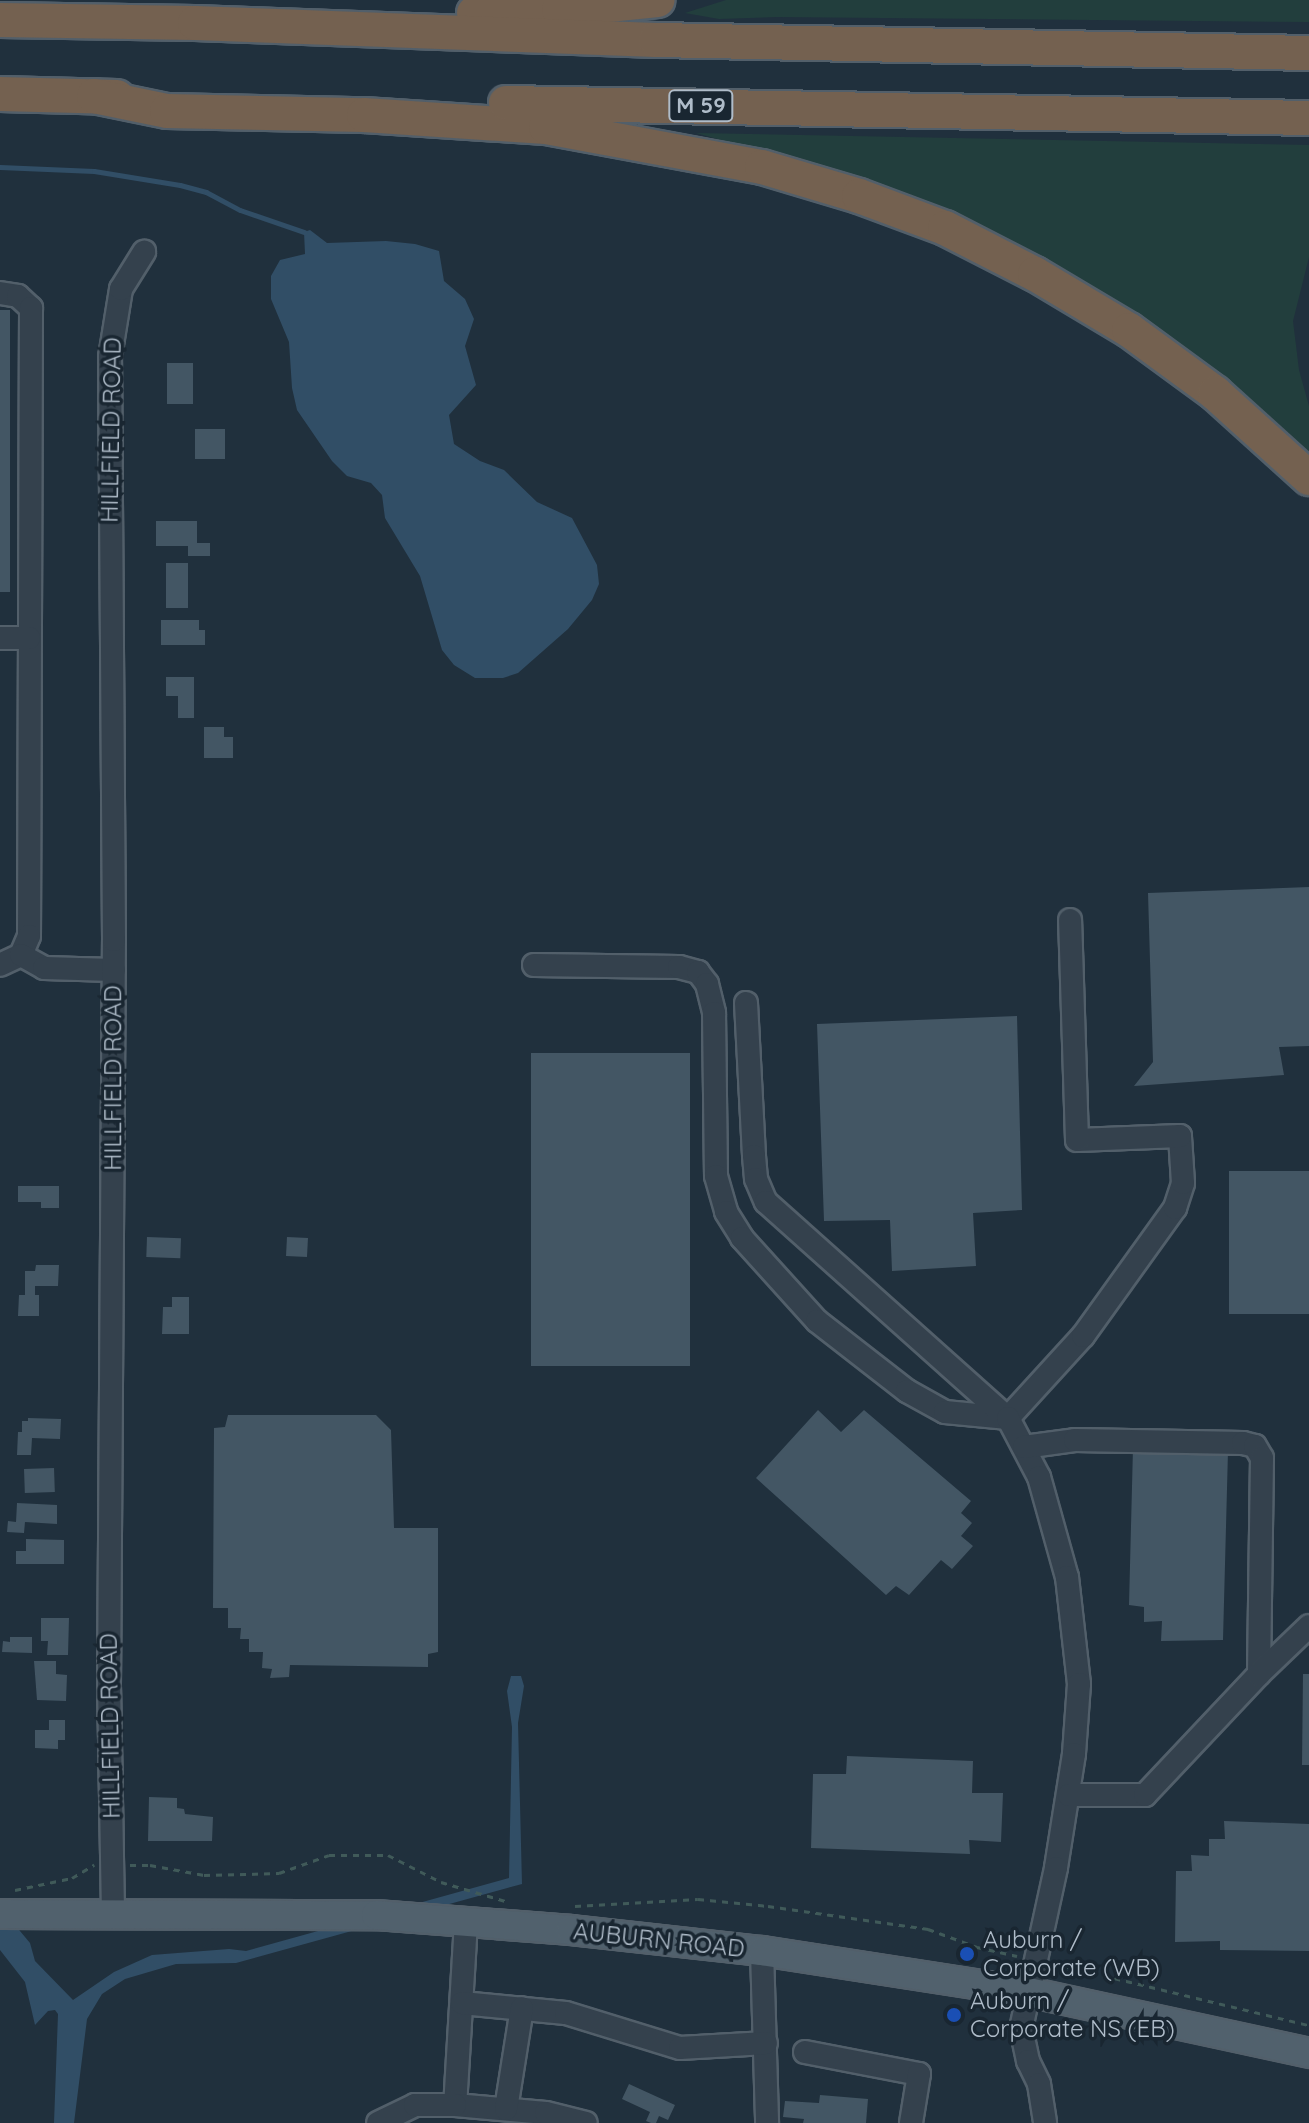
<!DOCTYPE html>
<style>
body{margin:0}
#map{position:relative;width:1309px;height:2123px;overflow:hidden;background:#20303d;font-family:Quicksand,sans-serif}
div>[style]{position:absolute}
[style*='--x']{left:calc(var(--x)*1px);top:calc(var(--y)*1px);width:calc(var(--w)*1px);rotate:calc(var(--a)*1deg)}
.green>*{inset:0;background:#223e3d}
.water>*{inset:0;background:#314e66}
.stream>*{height:5px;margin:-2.5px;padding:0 2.5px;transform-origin:2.5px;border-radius:2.5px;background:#314e66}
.building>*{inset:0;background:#435664;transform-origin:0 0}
.path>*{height:3px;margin-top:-1.5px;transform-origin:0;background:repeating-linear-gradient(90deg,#405a59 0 6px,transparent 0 12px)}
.roads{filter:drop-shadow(2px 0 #525f6a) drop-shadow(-2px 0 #525f6a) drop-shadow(0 2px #525f6a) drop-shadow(0 -2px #525f6a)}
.minor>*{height:22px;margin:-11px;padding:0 11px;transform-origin:11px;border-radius:11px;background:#34414d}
.major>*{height:28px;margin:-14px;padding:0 14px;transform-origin:14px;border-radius:14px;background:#51616d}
.highway>*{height:34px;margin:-17px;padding:0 17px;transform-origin:17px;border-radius:17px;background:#746150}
.dots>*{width:22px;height:22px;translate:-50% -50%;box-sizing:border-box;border:4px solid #192631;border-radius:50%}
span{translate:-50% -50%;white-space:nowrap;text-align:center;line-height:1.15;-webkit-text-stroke:7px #192631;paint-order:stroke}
.shield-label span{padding:2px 6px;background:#192631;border:2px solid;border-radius:6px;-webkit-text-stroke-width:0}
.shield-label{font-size:22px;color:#afbcc9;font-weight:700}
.street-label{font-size:24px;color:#afbcc9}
.poi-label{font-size:24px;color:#afbcc9}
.left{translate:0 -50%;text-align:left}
</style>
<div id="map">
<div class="green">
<i style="clip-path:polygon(726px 0,1309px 0,1309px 22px,777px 17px,719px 19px,685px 13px)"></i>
<i style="clip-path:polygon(696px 133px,1309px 145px,1309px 257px,1293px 321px,1299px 370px,1309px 406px,1309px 461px,1252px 406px,789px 159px)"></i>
</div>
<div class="water">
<i style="clip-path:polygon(310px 230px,327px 243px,386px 241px,415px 244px,439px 251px,444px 281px,465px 299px,474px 319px,465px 346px,476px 385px,449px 415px,454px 444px,480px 461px,504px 470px,537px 502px,572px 518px,597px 565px,599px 584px,592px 600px,568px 629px,518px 673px,503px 678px,475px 678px,454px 665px,442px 650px,420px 576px,385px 518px,382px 495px,371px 483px,347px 476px,332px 461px,297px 410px,292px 388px,289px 342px,271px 299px,271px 276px,280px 260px,305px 254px,304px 232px)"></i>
<i style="clip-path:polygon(511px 1676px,521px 1676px,524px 1686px,518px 1723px,522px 1884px,236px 1963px,176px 1964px,125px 1979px,102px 1994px,87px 2019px,74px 2123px,54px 2123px,58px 2014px,55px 2010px,48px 2011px,35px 2025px,25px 1982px,0 1950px,0 1907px,30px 1943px,35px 1961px,73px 2000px,114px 1972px,152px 1955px,229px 1949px,246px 1951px,509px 1878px,512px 1727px,507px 1691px)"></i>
</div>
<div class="stream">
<i style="--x:0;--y:167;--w:94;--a:2.4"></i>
<i style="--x:94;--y:171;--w:87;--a:9.2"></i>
<i style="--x:180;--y:185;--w:27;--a:15"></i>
<i style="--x:206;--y:192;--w:38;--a:28"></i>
<i style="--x:240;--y:210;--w:68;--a:19"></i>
</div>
<div class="building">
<i style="left:0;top:310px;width:10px;height:282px"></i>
<i style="left:167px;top:363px;width:26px;height:41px"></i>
<i style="left:195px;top:429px;width:30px;height:30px"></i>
<i style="clip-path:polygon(156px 521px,197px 521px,197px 543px,210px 543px,210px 556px,188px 556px,188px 546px,156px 546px)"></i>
<i style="left:166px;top:563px;width:22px;height:45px"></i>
<i style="clip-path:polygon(161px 620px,199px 620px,199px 630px,205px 630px,205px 645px,161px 645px)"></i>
<i style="clip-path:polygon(166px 677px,194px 677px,194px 718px,178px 718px,178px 696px,166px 696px)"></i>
<i style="clip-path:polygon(204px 727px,224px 727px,224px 737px,233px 737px,233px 758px,204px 758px)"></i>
<i style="clip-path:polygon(1309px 887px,1309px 1046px,1279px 1047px,1284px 1075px,1134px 1086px,1153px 1062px,1148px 893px)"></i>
<i style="clip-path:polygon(1017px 1016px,1022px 1210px,973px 1213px,976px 1266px,892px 1271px,890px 1220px,824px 1221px,817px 1024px)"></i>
<i style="left:531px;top:1053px;width:159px;height:313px"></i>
<i style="left:1309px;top:1171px;width:143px;height:80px;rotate:90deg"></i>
<i style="clip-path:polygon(18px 1186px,59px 1186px,59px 1208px,41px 1208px,41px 1202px,18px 1202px)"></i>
<i style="left:147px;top:1237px;width:34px;height:20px;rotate:2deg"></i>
<i style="left:287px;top:1237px;width:21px;height:19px;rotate:3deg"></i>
<i style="clip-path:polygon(36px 1265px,59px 1265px,58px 1286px,35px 1286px,35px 1295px,39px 1295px,39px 1316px,18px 1316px,19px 1295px,25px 1295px,25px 1271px,35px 1271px)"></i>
<i style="clip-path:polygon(172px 1297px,189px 1297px,189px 1334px,162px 1334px,163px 1307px,172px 1307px)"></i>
<i style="clip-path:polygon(818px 1410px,841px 1432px,864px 1410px,971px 1501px,961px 1513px,972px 1523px,961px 1536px,973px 1546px,952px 1569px,941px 1560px,909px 1595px,896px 1586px,886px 1595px,756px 1478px)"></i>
<i style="clip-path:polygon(228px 1415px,376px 1415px,391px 1430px,394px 1528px,438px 1528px,438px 1652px,428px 1654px,428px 1667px,290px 1665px,289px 1677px,270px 1678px,272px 1669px,262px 1668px,263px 1652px,249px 1652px,249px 1639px,240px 1639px,241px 1628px,228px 1628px,228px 1608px,213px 1608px,214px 1428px,225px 1427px)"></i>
<i style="clip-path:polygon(28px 1418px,61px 1419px,60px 1439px,32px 1438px,31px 1455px,17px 1455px,18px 1432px,22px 1432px,22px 1421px,28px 1421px)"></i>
<i style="clip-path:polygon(1133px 1447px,1228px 1451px,1223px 1640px,1161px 1641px,1162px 1621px,1144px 1622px,1144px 1607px,1129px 1605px)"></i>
<i style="left:54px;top:1468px;width:24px;height:30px;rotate:88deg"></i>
<i style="clip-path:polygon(17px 1503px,57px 1505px,57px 1524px,25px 1522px,24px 1533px,7px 1532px,8px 1521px,16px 1522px)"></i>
<i style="clip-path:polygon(26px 1539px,64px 1540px,64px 1564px,16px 1564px,16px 1551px,26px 1551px)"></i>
<i style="clip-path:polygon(41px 1618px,69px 1618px,68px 1655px,47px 1655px,48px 1641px,41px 1641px)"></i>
<i style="clip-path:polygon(10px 1637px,32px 1637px,32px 1653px,2px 1652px,3px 1641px,10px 1642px)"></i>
<i style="clip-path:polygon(34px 1661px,56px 1661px,56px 1674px,67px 1675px,66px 1701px,37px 1700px)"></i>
<i style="clip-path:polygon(1303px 1674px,1309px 1674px,1309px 1765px,1302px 1765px)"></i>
<i style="clip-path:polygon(49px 1720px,65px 1720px,65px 1740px,58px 1740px,58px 1749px,35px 1748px,35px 1730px,49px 1730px)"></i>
<i style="clip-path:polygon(847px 1756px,973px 1761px,972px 1793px,1003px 1793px,1001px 1842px,969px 1840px,970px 1854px,811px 1848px,813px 1774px,846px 1774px)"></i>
<i style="clip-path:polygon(149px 1797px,177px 1798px,177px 1808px,184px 1809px,185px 1814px,213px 1817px,212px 1841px,148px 1841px)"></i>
<i style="clip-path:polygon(1224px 1821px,1309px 1824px,1309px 1951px,1220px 1950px,1220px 1941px,1175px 1942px,1176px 1871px,1192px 1871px,1191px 1855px,1209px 1856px,1209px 1839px,1225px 1839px)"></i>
<i style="clip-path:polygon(629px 2084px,675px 2105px,668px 2120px,659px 2116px,656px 2123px,651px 2123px,646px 2121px,650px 2112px,622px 2099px)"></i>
<i style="clip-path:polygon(820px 2095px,868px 2099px,866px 2123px,803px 2123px,804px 2119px,783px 2117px,785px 2101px,819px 2103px)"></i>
</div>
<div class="path">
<i style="--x:130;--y:1865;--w:20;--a:0"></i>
<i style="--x:150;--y:1865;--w:55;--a:10.5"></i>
<i style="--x:204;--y:1875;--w:75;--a:-1.5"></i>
<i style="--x:279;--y:1873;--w:53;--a:-19.8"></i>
<i style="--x:329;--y:1855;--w:59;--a:0"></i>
<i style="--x:388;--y:1855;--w:59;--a:27"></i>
<i style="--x:441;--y:1882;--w:67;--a:16.5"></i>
<i style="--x:15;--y:1890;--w:58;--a:-11.9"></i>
<i style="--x:72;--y:1878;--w:26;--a:-31"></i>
<i style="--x:575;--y:1906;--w:123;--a:-3.3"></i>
<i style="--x:698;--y:1899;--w:70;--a:5.7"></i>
<i style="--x:768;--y:1906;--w:162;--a:8.2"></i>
<i style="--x:928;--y:1929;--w:52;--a:20.2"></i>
<i style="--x:977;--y:1947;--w:41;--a:12.7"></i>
<i style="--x:1056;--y:1964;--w:260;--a:13.6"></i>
</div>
<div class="roads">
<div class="minor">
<i style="--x:0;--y:293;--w:18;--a:9"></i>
<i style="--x:18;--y:296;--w:18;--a:43"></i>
<i style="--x:31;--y:308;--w:628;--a:90.18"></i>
<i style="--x:29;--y:936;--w:21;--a:113"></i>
<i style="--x:21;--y:955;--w:23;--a:155"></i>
<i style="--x:0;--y:638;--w:29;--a:0"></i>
<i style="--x:21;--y:955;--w:26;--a:29"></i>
<i style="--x:44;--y:968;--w:70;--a:1.6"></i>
<i style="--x:534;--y:965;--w:145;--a:0.8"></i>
<i style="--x:679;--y:967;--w:20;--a:15"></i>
<i style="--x:698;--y:972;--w:15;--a:53"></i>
<i style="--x:707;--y:984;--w:30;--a:76"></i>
<i style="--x:714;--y:1013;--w:163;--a:89.3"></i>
<i style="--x:716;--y:1176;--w:37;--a:74"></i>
<i style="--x:726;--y:1212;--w:31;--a:58"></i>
<i style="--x:742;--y:1238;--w:112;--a:47.9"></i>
<i style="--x:817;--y:1321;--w:114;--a:37.9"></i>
<i style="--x:907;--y:1391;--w:43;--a:28.9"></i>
<i style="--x:945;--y:1412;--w:63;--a:5.4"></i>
<i style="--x:1008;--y:1418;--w:111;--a:-47.6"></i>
<i style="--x:1083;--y:1336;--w:158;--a:-54.3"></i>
<i style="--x:1175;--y:1208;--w:26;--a:-72"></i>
<i style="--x:1183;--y:1183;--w:47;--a:-93.7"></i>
<i style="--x:1180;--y:1136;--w:103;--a:177.8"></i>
<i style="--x:1077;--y:1140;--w:220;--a:-91.8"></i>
<i style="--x:746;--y:1003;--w:153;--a:87"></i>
<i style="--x:754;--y:1156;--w:23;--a:85"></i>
<i style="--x:756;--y:1179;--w:25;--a:67"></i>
<i style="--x:766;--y:1202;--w:324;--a:41.8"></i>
<i style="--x:1008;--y:1418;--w:67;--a:62.3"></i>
<i style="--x:1039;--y:1477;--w:104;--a:74.4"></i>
<i style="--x:1067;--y:1577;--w:108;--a:83.6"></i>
<i style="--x:1079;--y:1684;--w:70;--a:94.1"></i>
<i style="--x:1074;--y:1754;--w:115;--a:99"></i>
<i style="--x:1056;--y:1868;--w:164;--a:102.3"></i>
<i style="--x:1021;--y:2028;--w:34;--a:78"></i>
<i style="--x:1028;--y:2061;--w:25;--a:64"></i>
<i style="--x:1039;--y:2084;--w:39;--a:81"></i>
<i style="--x:1024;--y:1447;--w:51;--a:-7.8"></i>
<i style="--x:1075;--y:1440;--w:168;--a:1"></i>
<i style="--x:1243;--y:1443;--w:12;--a:14"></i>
<i style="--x:1255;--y:1446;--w:14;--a:60"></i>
<i style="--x:1262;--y:1458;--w:216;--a:90.8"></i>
<i style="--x:1069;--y:1795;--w:76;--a:0"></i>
<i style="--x:1145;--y:1795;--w:166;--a:-46.7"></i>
<i style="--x:1259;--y:1674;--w:69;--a:-43.8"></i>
<i style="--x:113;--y:1913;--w:225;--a:-91"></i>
<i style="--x:109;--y:1688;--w:748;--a:-89.62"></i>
<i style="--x:114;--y:940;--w:583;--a:-90.39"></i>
<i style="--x:110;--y:357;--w:69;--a:-80.8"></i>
<i style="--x:121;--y:289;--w:44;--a:-58.1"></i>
<i style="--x:466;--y:1922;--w:183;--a:93.4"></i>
<i style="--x:455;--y:2105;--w:91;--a:5"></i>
<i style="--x:546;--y:2113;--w:41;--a:14"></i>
<i style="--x:762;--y:1951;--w:172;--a:88.3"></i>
<i style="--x:462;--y:2003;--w:104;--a:5.5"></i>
<i style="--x:566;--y:2013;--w:119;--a:17.1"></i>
<i style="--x:680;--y:2048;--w:86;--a:-3.3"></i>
<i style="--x:805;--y:2052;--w:116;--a:10.9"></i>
<i style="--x:919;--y:2074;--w:50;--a:99.3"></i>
<i style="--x:506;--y:2109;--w:102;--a:-81"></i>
<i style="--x:378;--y:2123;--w:41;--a:-25.9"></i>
<i style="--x:415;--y:2105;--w:40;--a:0"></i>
</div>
<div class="major">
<i style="--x:0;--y:1914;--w:376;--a:0.2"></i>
<i style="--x:376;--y:1915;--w:196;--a:4.4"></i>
<i style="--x:571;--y:1930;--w:192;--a:6.3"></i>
<i style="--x:762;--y:1951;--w:269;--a:8.8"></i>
<i style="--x:1028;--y:1992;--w:288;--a:12.2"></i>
</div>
<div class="highway">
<i style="--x:474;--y:13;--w:85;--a:-2"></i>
<i style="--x:559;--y:10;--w:99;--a:-5.8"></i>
<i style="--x:0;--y:20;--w:195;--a:0.9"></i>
<i style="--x:195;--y:23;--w:461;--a:2.1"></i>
<i style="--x:656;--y:40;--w:653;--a:1.14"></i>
<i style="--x:0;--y:94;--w:117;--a:1.5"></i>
<i style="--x:94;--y:96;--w:75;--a:11.6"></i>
<i style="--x:167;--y:111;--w:197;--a:1.2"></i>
<i style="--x:364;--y:115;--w:182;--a:3.8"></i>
<i style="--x:546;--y:127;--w:220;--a:10.5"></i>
<i style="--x:762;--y:167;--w:101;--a:16.6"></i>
<i style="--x:859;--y:196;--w:92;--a:20.4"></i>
<i style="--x:945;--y:228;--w:101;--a:27.1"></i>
<i style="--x:1035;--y:274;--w:109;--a:30.8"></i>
<i style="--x:1129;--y:330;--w:107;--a:36.2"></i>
<i style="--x:1215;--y:393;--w:127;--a:42.1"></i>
<i style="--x:506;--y:103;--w:803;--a:1.07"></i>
</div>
</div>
<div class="dots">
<i style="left:967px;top:1954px;background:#1a4fb4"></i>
<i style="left:954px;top:2015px;background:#1a4fb4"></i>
</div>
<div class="shield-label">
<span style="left:701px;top:106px">M 59</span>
</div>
<div class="street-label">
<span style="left:111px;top:430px;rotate:-89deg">HILLFIELD ROAD</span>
<span style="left:113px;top:1078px;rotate:-90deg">HILLFIELD ROAD</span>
<span style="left:110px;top:1726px;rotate:-91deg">HILLFIELD ROAD</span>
<span style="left:659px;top:1940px;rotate:6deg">AUBURN ROAD</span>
</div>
<div class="poi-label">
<span class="left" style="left:983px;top:1954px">Auburn /<br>Corporate (WB)</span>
<span class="left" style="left:970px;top:2015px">Auburn /<br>Corporate NS (EB)</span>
</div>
</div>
